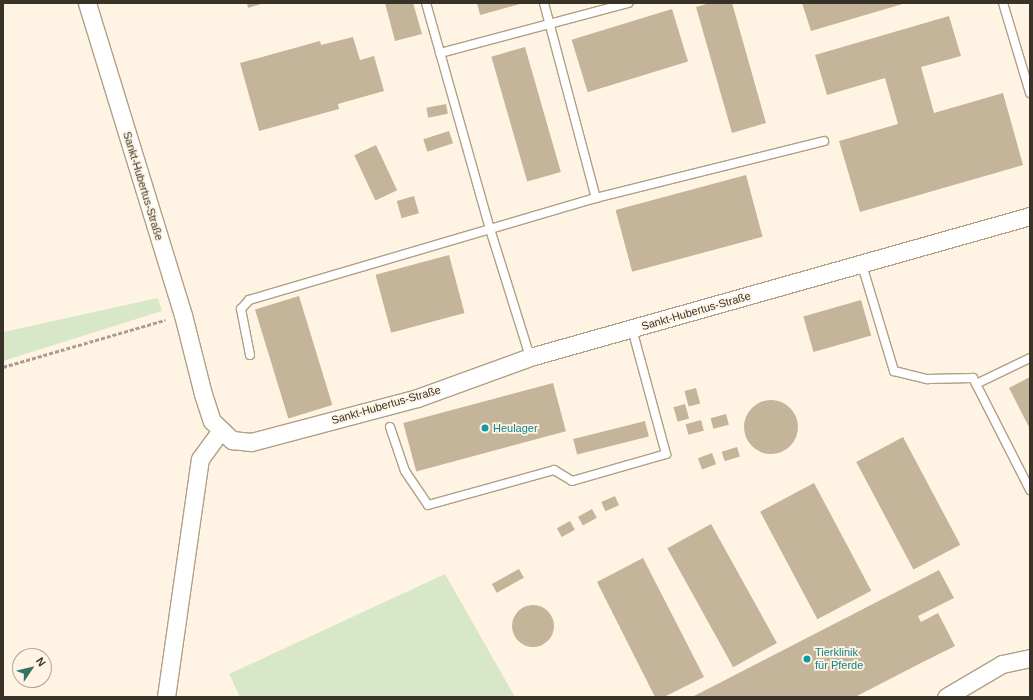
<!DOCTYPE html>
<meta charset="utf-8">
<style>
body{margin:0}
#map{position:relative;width:1033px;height:700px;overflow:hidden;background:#fff4e3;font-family:Arial,sans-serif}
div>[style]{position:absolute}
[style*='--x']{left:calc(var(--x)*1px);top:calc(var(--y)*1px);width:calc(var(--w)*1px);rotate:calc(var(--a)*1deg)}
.green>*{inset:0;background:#d8e7c8}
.building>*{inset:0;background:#c4b499;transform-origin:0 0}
.round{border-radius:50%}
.path>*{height:2.5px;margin-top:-1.25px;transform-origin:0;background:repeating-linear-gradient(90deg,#a89f91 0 4px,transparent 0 6px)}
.roads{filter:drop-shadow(1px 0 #b0a085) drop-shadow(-1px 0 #b0a085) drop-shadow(0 1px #b0a085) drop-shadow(0 -1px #b0a085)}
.lane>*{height:8px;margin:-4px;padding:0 4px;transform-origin:4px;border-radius:4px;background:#fff}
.street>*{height:17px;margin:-8.5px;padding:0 8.5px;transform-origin:8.5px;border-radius:8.5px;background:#fff}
.dots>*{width:11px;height:11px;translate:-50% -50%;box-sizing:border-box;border:2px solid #fff4e3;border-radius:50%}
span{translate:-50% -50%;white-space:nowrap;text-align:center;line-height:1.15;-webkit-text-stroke:3.5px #fff4e3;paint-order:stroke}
.street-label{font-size:11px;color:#383227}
.culture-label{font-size:11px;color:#0d838f}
.left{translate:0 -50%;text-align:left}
.frame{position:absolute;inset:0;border:4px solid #383227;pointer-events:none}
.north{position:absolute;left:12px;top:648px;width:40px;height:40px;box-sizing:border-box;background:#fff4e3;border:1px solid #afa698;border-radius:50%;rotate:55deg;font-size:11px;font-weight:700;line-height:16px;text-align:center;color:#383227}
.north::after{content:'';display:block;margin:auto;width:14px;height:18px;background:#327363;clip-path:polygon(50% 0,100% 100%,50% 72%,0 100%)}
</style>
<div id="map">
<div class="green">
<i style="clip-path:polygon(158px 298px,162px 311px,3px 361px,3px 332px)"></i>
<i style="clip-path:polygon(445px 574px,515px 697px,240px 697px,229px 674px)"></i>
</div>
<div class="building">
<i style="clip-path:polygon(247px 3px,264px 3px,248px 8px)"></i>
<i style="clip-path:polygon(385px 3px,413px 3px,422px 34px,395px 41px)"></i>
<i style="clip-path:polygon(477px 3px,524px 3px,480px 15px)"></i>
<i style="clip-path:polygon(710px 3px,732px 3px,766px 123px,732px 133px,696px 7px)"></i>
<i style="clip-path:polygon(802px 3px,906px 3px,811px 31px)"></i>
<i style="left:672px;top:9px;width:55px;height:105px;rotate:73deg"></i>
<i style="clip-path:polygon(949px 16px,961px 56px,921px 67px,934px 113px,1003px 93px,1023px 165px,860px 212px,839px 141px,898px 124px,885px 78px,827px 95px,815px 55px)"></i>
<i style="clip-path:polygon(353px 37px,360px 60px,374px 56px,384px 91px,338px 104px,339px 109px,259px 131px,240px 63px,320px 41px,321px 45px)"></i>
<i style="left:525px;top:47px;width:130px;height:35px;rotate:74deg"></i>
<i style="left:446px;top:104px;width:10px;height:20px;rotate:79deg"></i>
<i style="left:449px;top:131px;width:13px;height:27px;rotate:72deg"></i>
<i style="left:376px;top:145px;width:50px;height:24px;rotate:65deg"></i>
<i style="left:746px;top:175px;width:64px;height:135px;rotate:75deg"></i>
<i style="left:414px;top:196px;width:18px;height:18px;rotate:74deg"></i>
<i style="left:449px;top:255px;width:60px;height:76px;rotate:75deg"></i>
<i style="left:299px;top:296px;width:114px;height:46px;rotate:73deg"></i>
<i style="left:861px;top:300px;width:37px;height:60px;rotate:74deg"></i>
<i style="clip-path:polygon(1030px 377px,1030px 429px,1009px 388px)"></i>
<i style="left:553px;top:383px;width:50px;height:155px;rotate:75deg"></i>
<i style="left:696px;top:388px;width:16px;height:12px;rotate:75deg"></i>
<i class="round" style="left:744px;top:400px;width:54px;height:54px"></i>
<i style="left:685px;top:404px;width:15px;height:12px;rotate:74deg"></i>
<i style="left:726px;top:414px;width:11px;height:16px;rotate:75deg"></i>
<i style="left:701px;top:420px;width:11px;height:16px;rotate:75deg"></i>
<i style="left:645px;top:421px;width:16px;height:74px;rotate:76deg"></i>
<i style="left:903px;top:437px;width:122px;height:53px;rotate:62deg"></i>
<i style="left:737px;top:447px;width:10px;height:16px;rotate:73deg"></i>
<i style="left:712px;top:453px;width:12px;height:15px;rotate:70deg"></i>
<i style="left:814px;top:483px;width:122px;height:61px;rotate:62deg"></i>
<i style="left:615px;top:496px;width:10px;height:15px;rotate:66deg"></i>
<i style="left:592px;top:509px;width:10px;height:16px;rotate:61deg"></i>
<i style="left:570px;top:521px;width:10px;height:15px;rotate:61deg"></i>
<i style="left:711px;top:524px;width:136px;height:50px;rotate:61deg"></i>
<i style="clip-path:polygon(643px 558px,704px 677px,664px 697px,655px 697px,597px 582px)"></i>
<i style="left:519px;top:569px;width:10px;height:31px;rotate:61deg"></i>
<i style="clip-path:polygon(939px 570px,954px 598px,918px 616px,921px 622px,938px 613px,955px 646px,919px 664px,855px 697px,692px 697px)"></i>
<i class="round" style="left:512px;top:605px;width:42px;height:42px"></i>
</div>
<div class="path">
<i style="--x:3;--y:367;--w:169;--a:-16.2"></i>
</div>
<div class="roads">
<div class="lane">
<i style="--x:426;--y:3;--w:235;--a:74.2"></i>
<i style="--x:490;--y:229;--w:134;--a:72.6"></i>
<i style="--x:544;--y:3;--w:202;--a:75.1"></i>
<i style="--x:1003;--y:3;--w:94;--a:73.3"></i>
<i style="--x:440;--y:53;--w:195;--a:-14.9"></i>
<i style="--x:862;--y:265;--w:111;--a:73.2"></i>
<i style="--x:894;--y:371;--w:34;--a:14"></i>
<i style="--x:927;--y:379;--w:46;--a:-1.2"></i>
<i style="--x:973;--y:378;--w:126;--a:63"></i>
<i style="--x:250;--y:355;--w:47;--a:-101.1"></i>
<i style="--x:241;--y:309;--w:12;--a:-48"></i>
<i style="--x:249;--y:300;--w:362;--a:-16.4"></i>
<i style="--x:596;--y:198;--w:235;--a:-14"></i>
<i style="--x:976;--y:384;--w:60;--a:-25.7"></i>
<i style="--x:390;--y:427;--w:46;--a:71.2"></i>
<i style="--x:405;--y:471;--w:41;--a:55.9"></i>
<i style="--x:428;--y:505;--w:131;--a:-15.5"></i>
<i style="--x:554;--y:470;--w:21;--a:31"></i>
<i style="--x:572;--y:481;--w:98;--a:-16"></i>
<i style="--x:666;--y:454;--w:130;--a:-105.2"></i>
</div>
<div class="street">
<i style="--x:87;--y:3;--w:326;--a:72.9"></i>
<i style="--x:183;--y:315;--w:81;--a:75.8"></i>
<i style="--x:203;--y:394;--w:28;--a:72"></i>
<i style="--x:212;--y:421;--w:28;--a:44"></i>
<i style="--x:232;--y:440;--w:19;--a:6"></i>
<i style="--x:251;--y:442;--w:172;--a:-14.8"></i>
<i style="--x:417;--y:398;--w:120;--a:-19.9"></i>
<i style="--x:530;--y:357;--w:520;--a:-15.75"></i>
<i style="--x:166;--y:697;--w:240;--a:-81.9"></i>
<i style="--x:200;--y:459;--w:36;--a:-54"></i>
<i style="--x:946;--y:697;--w:65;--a:-30.5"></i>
<i style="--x:1002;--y:664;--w:29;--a:-12"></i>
</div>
</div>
<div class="dots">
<i style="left:485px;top:428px;background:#0f9aa8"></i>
<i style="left:807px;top:659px;background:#0f9aa8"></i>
</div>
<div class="street-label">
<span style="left:143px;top:186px;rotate:73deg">Sankt-Hubertus-Straße</span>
<span style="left:696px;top:311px;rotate:-16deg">Sankt-Hubertus-Straße</span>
<span style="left:386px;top:405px;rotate:-16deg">Sankt-Hubertus-Straße</span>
</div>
<div class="culture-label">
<span class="left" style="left:493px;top:428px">Heulager</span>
<span class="left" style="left:815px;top:659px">Tierklinik<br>für Pferde</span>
</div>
<div class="frame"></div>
<div class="north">N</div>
</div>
